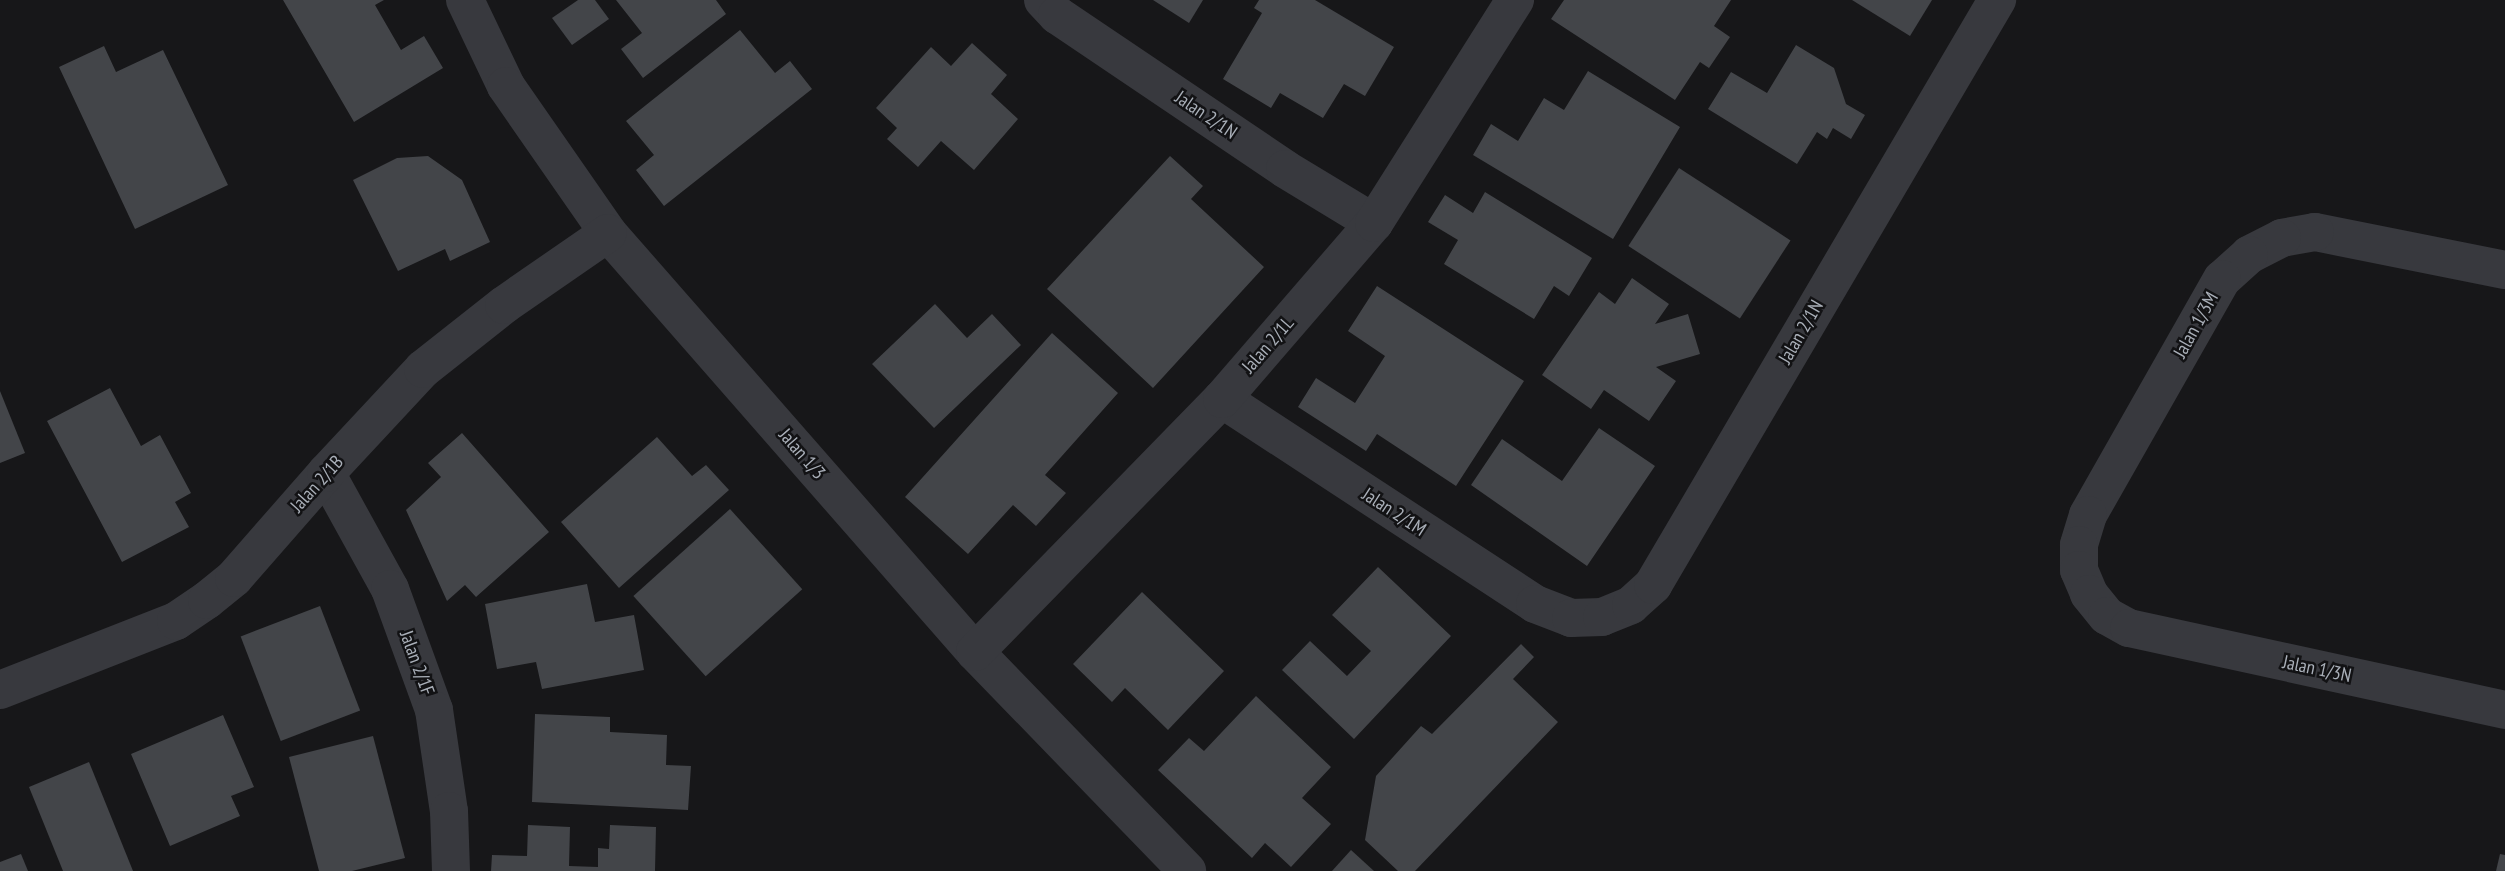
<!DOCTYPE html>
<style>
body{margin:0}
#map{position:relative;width:2505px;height:871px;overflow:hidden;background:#171719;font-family:"PT Sans Narrow",sans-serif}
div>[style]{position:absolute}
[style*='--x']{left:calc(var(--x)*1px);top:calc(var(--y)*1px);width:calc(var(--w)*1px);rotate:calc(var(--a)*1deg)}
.building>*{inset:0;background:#434549;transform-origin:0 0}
.minor>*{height:38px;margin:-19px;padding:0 19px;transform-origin:19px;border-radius:19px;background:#38393e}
span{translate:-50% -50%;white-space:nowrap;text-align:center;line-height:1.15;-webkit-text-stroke:5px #121214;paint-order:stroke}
.street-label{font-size:19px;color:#a9afb8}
</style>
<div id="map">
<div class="building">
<i style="clip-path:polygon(283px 0,384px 0,375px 5px,401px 50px,424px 36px,443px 68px,354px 122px)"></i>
<i style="clip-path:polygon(578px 0,595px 0,609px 19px,572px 45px,552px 18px)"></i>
<i style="clip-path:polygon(616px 0,716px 0,726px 14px,643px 78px,621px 49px,642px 33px)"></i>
<i style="clip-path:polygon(1153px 0,1203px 0,1189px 23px)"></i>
<i style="clip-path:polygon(1259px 0,1315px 0,1394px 47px,1365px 96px,1344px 84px,1323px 118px,1280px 93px,1271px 108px,1223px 79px,1262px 13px,1254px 8px)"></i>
<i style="clip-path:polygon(1564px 0,1731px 0,1714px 26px,1730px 37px,1709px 68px,1700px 62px,1675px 100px,1551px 19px)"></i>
<i style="clip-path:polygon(1852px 0,1932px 0,1910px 36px)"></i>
<i style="clip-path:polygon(740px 30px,775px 73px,790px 61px,812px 89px,664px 206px,636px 170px,654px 155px,626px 121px)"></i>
<i style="clip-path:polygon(972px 43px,1007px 75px,991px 94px,1018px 119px,974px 170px,941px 141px,918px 167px,887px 139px,897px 128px,876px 108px,931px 47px,951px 66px)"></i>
<i style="clip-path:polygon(1796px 45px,1834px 68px,1846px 104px,1865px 115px,1851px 139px,1833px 128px,1827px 139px,1817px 132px,1797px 164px,1708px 109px,1731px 72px,1767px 93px)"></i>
<i style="clip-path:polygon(104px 46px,116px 72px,163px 50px,228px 185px,135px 229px,59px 67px)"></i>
<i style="clip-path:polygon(1588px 71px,1680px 127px,1613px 239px,1473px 155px,1491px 124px,1518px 141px,1544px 98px,1564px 110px)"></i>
<i style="clip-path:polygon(428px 156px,462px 180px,490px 242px,450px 261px,445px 249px,398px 271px,353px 180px,397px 158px)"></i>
<i style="clip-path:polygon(1170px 156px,1203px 186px,1191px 199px,1264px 267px,1153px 388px,1047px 289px)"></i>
<i style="left:1679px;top:168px;width:133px;height:93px;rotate:33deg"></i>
<i style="clip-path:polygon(1485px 192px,1592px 258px,1569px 296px,1554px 286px,1534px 319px,1444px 264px,1458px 240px,1428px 222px,1445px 195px,1473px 213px)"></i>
<i style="clip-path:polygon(1632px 278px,1669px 304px,1655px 324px,1688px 314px,1700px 354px,1656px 367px,1676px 381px,1649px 421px,1604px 390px,1591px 409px,1542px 375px,1599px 292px,1615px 304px)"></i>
<i style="clip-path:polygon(1377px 286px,1524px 381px,1456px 486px,1377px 434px,1366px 451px,1298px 407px,1316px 378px,1355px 403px,1385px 356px,1348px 331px)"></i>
<i style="clip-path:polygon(935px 304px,967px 338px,992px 314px,1021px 345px,934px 428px,872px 364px)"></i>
<i style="clip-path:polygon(1052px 333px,1118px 393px,1045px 475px,1066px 493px,1036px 526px,1013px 505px,968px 554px,905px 497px)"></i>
<i style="clip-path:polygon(110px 388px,141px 446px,160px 435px,191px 493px,175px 502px,189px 527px,122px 562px,47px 421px)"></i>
<i style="clip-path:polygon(0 391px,25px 453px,0 463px)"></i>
<i style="clip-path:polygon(1599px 428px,1655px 466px,1587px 566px,1471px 485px,1502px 439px,1562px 481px)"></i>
<i style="clip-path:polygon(462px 433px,549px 532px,476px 597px,465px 585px,447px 601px,406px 510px,441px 477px,428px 463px)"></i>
<i style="clip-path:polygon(657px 437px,692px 476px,706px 465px,729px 490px,619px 588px,561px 522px)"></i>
<i style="left:730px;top:509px;width:108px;height:130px;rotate:48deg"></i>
<i style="clip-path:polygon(1378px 567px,1451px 636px,1354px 739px,1282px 670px,1310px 641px,1347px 676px,1371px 651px,1332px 615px)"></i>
<i style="clip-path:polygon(587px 584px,595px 622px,634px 615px,644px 670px,542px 689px,536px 662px,497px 669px,485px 604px)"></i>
<i style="clip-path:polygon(1142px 592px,1224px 671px,1168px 730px,1125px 688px,1112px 702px,1073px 664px)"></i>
<i style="left:320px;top:606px;width:112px;height:85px;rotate:69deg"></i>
<i style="clip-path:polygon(1521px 644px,1534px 657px,1513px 679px,1558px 722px,1415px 871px,1398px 871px,1365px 840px,1376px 776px,1421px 726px,1432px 734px)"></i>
<i style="clip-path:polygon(1256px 696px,1331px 767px,1302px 798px,1331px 824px,1291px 867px,1265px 843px,1252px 858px,1158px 770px,1189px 738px,1204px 751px)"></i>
<i style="clip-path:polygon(535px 714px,610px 717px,610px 732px,667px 735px,666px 765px,691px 766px,688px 810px,532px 802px)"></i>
<i style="clip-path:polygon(223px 715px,254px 787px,231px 796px,240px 816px,170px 846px,131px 754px)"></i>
<i style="clip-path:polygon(373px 736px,405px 858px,352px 871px,319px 871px,289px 757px)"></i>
<i style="clip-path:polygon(89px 762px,133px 871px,63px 871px,29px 787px)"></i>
<i style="clip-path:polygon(528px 825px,570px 827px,569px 866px,598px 867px,598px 848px,609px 849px,610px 825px,656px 827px,655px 871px,491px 871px,492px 855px,527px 856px)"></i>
<i style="clip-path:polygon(1351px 850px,1374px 871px,1332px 871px)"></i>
<i style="clip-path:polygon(21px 854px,28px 871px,0 871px,0 862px)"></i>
<i style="clip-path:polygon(2500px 854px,2505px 855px,2505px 871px,2496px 871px)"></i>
</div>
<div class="minor">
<i style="--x:465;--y:0;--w:95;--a:64.5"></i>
<i style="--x:506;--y:86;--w:179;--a:55.2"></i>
<i style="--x:608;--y:233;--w:557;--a:48.79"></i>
<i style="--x:975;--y:652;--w:305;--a:45.9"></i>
<i style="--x:1043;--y:0;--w:21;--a:47"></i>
<i style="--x:1057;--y:15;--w:275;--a:34"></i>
<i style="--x:1285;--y:169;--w:104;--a:31.2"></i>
<i style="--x:2505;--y:270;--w:194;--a:-168.7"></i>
<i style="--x:2315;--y:232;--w:34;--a:170"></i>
<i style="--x:2282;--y:238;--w:37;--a:153"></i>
<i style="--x:2249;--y:255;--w:36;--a:138"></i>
<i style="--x:2222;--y:279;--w:271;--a:119.6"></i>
<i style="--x:2088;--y:515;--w:31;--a:107"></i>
<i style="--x:2079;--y:545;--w:25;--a:90"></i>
<i style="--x:2079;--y:570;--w:26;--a:67"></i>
<i style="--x:2089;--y:594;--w:28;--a:51"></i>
<i style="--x:2107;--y:616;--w:25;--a:29"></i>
<i style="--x:2129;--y:628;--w:385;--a:12.3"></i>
<i style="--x:1222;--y:399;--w:374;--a:33.2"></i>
<i style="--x:1535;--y:604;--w:39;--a:21"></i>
<i style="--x:1571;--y:618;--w:31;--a:-2"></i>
<i style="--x:1602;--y:617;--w:31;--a:-22"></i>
<i style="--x:1631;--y:605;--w:30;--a:-42"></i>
<i style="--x:1653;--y:585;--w:679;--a:-59.54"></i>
<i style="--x:326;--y:473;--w:132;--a:61.1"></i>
<i style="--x:390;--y:589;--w:129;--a:70"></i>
<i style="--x:434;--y:710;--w:102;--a:81.6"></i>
<i style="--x:449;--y:811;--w:60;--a:88.1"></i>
<i style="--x:975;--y:652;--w:354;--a:-45.7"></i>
<i style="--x:1222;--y:399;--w:233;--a:-49.2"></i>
<i style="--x:1374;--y:223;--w:264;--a:-57.7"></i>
<i style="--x:0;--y:690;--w:189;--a:-21.4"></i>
<i style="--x:176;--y:621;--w:37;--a:-34"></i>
<i style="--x:207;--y:600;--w:35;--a:-39"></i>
<i style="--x:234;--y:578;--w:140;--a:-48.8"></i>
<i style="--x:326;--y:473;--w:142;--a:-47"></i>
<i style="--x:423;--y:369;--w:103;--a:-38.3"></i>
<i style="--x:504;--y:305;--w:126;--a:-34.7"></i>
</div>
<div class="street-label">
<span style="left:1206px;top:115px;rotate:34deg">Jalan 2/1N</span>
<span style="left:2196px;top:325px;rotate:-61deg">Jalan 1/3M</span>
<span style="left:1801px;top:332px;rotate:-60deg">Jalan 2/1N</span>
<span style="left:1268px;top:345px;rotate:-49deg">Jalan 2/1L</span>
<span style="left:802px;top:454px;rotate:49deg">Jalan 1/3</span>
<span style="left:317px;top:484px;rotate:-48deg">Jalan 2/1B</span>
<span style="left:1394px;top:512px;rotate:33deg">Jalan 2/1M</span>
<span style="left:417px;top:663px;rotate:70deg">Jalan 2/1F</span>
<span style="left:2317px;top:669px;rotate:12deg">Jalan 1/3N</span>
</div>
</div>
